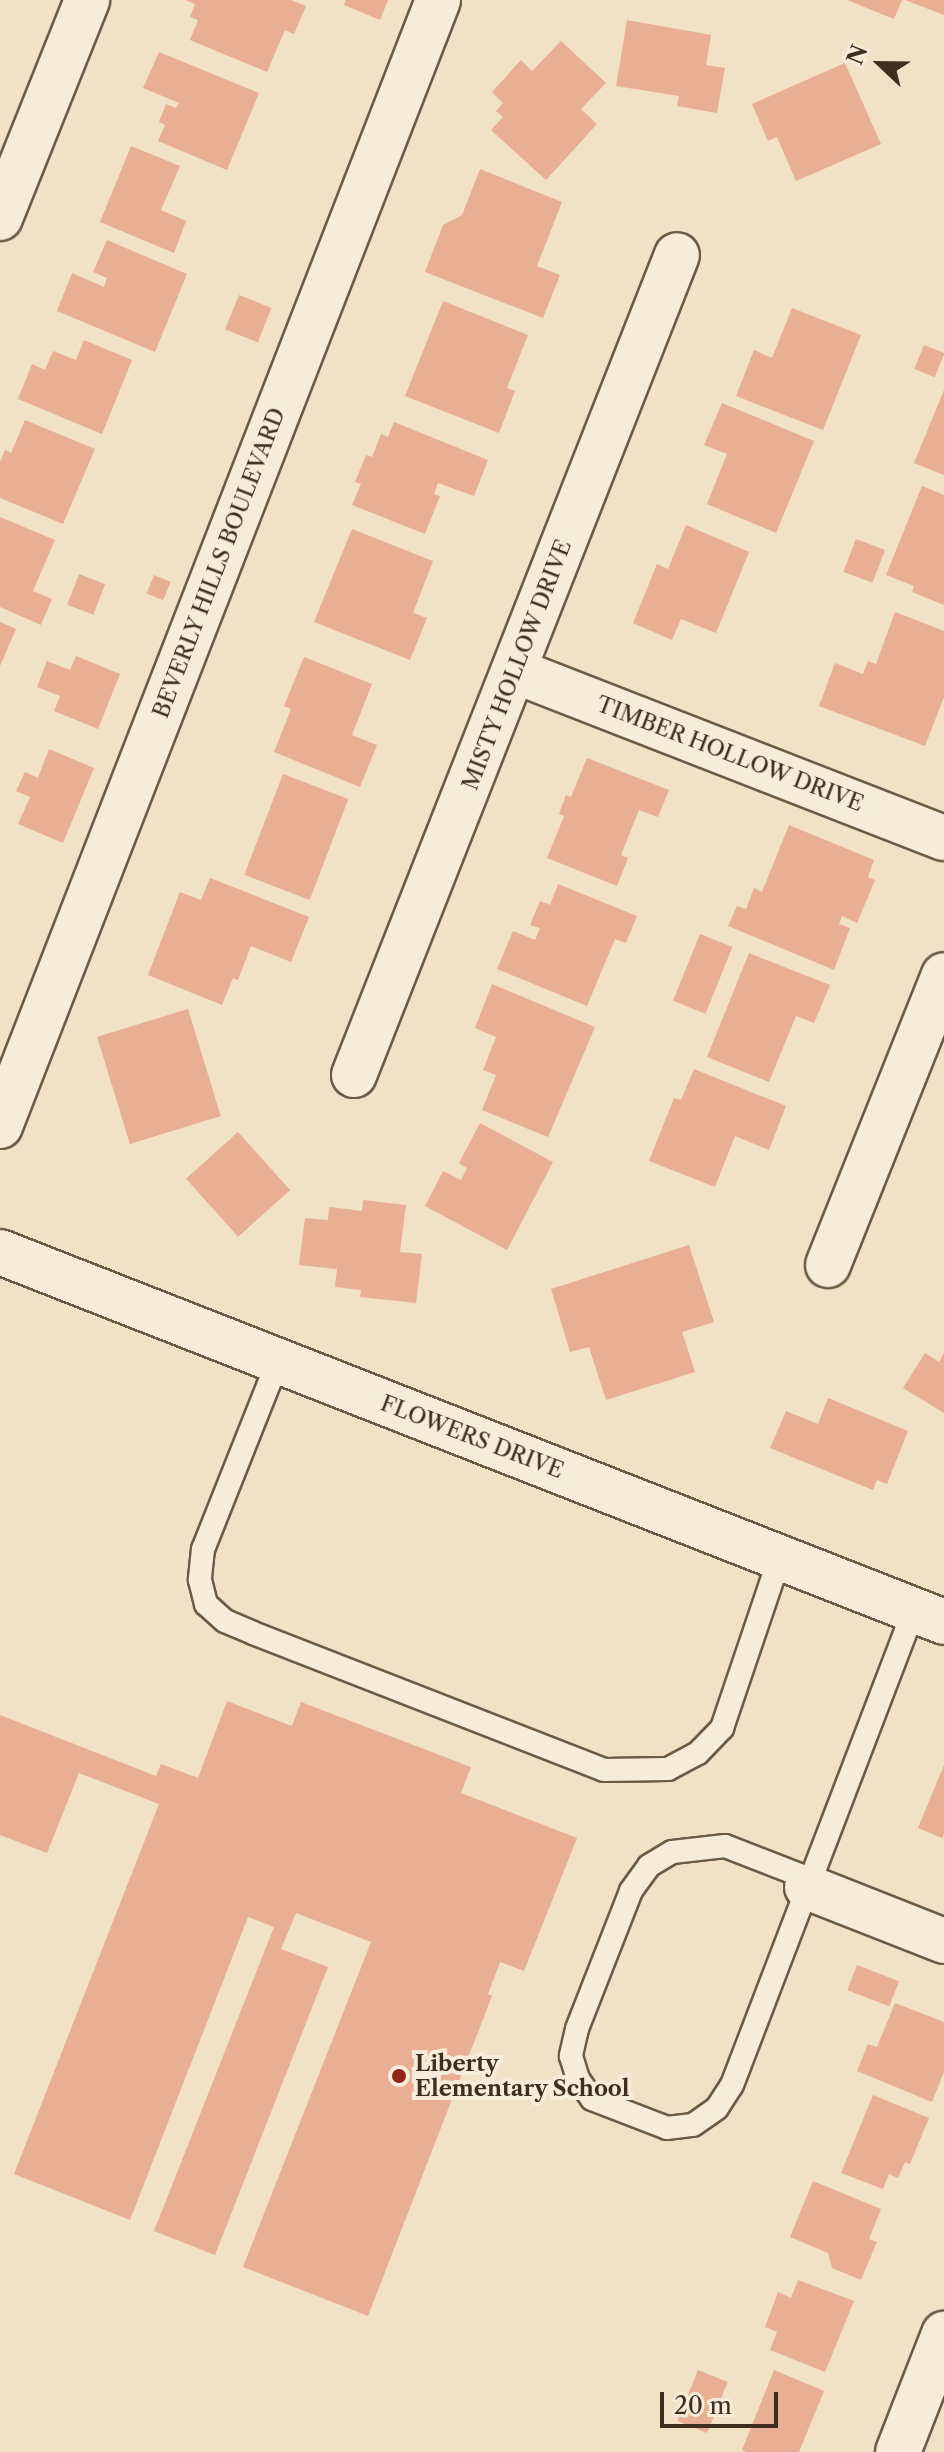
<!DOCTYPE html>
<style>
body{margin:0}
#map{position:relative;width:944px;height:2452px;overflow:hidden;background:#f1e1c5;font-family:"Libre Caslon Text",serif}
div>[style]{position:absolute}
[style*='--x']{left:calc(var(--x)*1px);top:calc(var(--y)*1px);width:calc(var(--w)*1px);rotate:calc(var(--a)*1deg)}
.building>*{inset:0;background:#e8af95;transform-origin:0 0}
.roads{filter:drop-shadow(2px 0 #6c5a49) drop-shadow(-2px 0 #6c5a49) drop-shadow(0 2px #6c5a49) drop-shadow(0 -2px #6c5a49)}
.service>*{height:22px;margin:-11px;padding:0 11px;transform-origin:11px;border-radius:11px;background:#f6ecd9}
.minor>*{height:44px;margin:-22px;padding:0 22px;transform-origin:22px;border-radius:22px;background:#f6ecd9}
.tertiary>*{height:44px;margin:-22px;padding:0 22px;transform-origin:22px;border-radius:22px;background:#f6ecd9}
.dots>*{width:22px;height:22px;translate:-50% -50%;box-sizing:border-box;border:4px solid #f6ecd9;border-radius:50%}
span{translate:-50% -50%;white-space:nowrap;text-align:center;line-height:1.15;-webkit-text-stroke:8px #f6ecd9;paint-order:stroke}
.street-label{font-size:22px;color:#3f2d20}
.poi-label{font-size:22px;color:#3f2d20;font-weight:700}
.left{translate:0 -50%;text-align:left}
.north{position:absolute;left:840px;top:24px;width:80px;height:80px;-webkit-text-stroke:6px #f6ecd9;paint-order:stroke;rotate:292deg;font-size:22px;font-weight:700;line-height:32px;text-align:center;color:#3f2d20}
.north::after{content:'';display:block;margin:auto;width:28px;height:36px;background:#3f2d20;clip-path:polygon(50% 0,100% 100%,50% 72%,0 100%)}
.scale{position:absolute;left:660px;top:2392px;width:118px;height:36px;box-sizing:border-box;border:4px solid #3f2d20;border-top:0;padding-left:10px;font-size:24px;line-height:28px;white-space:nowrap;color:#3f2d20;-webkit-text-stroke:6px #f6ecd9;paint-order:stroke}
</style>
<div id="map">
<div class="building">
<i style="clip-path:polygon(185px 0,291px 0,306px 6px,294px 34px,285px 30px,267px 72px,190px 40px,198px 20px,190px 17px,195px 4px)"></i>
<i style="clip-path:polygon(346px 0,388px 0,380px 20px,344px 5px)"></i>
<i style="clip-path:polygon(847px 0,902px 0,894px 19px)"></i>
<i style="clip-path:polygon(905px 0,944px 0,944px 15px)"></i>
<i style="clip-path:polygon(627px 20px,711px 35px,706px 65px,725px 68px,717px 113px,677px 106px,679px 96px,616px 86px)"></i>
<i style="clip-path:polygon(561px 41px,606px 83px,581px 109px,597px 124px,546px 180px,491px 130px,503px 117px,496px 111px,503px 103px,492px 92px,521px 60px,532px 71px)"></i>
<i style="clip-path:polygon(159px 52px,259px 93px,227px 170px,158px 141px,165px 125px,159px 122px,166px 104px,176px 108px,179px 103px,143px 88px)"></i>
<i style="clip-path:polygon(845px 63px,881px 144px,796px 181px,777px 137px,768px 141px,752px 104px)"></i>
<i style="clip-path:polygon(131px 146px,180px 166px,161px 210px,186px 221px,174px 253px,100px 222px)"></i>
<i style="clip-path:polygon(480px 169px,562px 202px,537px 266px,560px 275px,543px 318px,425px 272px,443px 225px,462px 215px)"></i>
<i style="clip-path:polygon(107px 240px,187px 274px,155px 352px,57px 311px,72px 273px,104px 287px,107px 278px,93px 272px)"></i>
<i style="left:239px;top:295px;width:35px;height:37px;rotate:22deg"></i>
<i style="clip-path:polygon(443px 301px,528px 335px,507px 388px,515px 391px,499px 433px,405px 396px)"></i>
<i style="clip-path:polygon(792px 308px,861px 335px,823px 430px,736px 396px,754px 350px,772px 358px)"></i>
<i style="clip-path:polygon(84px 340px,132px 360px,102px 434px,18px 399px,32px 364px,45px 370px,53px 351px,76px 360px)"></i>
<i style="left:924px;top:345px;width:22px;height:26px;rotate:22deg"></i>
<i style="clip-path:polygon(944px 390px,944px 475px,914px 463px)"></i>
<i style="clip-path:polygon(722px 403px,814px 441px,776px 533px,707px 504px,727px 454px,704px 445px)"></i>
<i style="clip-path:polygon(25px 420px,95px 449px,63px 524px,0 498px,0 462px,5px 450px,11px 453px)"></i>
<i style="clip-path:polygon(394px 422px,488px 460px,474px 496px,438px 483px,434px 494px,440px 496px,425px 534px,352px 505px,361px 484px,355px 482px,366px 455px,372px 457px,381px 434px,388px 437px)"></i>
<i style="clip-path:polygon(922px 486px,944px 495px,944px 605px,912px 592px,914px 586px,886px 575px)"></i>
<i style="clip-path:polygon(0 517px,55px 540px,33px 591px,52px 599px,41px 625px,0 607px)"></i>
<i style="clip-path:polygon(686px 525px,749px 552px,716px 633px,681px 619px,672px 640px,633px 623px,657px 564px,668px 569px)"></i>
<i style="clip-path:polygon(352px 529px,433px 561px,413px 613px,427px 618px,410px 660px,314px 622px)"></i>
<i style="left:856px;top:539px;width:31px;height:35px;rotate:21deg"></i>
<i style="left:79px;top:574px;width:28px;height:33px;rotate:21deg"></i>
<i style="left:154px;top:575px;width:18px;height:20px;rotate:22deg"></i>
<i style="clip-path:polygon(895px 612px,944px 631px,944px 697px,925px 746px,819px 706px,835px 663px,863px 674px,868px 661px,876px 664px)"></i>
<i style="clip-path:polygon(0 622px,16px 629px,0 666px)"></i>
<i style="clip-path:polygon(76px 656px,120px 674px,98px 729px,54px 711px,60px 696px,37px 687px,47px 661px,70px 670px)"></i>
<i style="clip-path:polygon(304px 657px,372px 684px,352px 735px,377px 745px,360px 787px,274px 752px,291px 709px,284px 706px)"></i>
<i style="clip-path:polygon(49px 749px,94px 768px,63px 843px,18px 824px,30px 797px,16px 791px,25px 772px,38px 778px)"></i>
<i style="clip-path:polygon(587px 758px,669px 790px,658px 817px,639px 810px,621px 855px,628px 858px,617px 886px,547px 858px,564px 816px,559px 814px,566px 795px,571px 797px)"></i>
<i style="left:283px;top:774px;width:70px;height:108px;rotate:21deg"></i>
<i style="clip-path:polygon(789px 825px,874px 860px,868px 877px,875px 880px,857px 923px,842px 916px,839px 924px,850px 928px,834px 970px,728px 926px,737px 906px,746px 909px,754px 888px,762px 892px)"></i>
<i style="clip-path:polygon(210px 878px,309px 917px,291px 962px,251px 946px,238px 980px,233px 978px,222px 1005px,148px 975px,180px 892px,201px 900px)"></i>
<i style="clip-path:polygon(558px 884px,637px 916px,626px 943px,615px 939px,587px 1006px,497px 969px,513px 931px,535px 940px,540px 928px,530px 925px,540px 901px,550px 905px)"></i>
<i style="left:700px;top:934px;width:35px;height:72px;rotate:22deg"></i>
<i style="clip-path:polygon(749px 953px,830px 985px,814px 1023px,796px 1016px,769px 1082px,707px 1057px)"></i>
<i style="clip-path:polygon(492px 984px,595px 1027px,548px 1137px,482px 1110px,496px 1075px,483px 1070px,496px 1037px,475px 1028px)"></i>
<i style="left:188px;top:1009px;width:112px;height:95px;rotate:73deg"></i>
<i style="clip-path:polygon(694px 1069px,786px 1106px,769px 1150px,735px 1136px,715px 1187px,649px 1161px,674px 1098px,681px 1100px)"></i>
<i style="clip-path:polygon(480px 1123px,553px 1162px,507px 1250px,425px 1206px,443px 1171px,461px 1180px,467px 1168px,459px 1163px)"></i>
<i style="left:238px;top:1132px;width:78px;height:70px;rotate:48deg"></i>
<i style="clip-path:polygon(363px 1200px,406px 1205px,400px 1252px,422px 1254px,416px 1303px,360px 1297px,361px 1290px,335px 1287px,337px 1269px,299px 1265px,305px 1218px,328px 1220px,329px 1207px,362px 1211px)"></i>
<i style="clip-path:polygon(689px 1245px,714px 1322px,682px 1332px,695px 1372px,606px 1400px,589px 1347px,570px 1352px,551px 1289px)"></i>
<i style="clip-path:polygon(925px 1353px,939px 1362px,944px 1353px,944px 1413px,903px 1388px)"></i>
<i style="clip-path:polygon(828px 1398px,908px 1431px,887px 1484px,877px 1480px,873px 1490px,770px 1448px,786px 1411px,818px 1424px)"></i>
<i style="clip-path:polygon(227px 1701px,292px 1726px,301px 1702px,471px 1767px,461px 1793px,577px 1838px,524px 1971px,500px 1962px,488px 1994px,492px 1996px,368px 2316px,243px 2267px,371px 1942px,296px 1913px,281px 1949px,328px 1967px,215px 2255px,154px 2231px,274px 1927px,248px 1917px,130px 2220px,14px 2174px,159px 1804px,79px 1773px,47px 1853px,0 1835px,0 1715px,156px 1776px,161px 1764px,198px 1778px)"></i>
<i style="clip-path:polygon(944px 1765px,944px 1834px,942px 1838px,918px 1828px)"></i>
<i style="left:857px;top:1965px;width:45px;height:27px;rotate:21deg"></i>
<i style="clip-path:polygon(895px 2003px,944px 2022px,944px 2072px,932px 2102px,857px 2071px,868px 2044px,877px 2047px)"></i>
<i style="clip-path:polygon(873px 2095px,929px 2118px,910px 2164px,905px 2162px,898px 2178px,889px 2174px,883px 2189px,841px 2173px)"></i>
<i style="clip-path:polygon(813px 2181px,881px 2209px,869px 2239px,877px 2242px,861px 2280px,832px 2268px,828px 2253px,790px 2237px)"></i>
<i style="clip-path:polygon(798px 2280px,854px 2301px,825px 2372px,770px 2350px,777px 2332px,765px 2327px,778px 2292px,791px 2298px)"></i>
<i style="left:698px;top:2370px;width:32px;height:55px;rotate:22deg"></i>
<i style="clip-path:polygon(774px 2370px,824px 2391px,799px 2452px,746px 2452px,742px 2450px)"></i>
</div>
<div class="roads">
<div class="service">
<i style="--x:278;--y:1361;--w:202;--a:111.7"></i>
<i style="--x:203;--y:1549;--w:31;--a:96"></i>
<i style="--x:200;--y:1580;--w:25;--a:76"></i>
<i style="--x:206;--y:1604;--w:25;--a:42"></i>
<i style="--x:225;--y:1621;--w:30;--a:23"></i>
<i style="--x:253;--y:1633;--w:377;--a:21.3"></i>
<i style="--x:604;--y:1770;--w:64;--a:-0.9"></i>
<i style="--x:668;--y:1769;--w:34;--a:-28"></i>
<i style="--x:698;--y:1753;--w:35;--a:-46"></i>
<i style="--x:722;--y:1728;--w:181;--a:-71.3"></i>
<i style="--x:810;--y:1879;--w:91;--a:-158.8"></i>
<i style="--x:725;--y:1846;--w:53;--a:173.5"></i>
<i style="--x:672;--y:1852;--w:27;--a:149"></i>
<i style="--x:649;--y:1866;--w:31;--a:126"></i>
<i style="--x:631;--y:1891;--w:148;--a:111.4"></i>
<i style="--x:577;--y:2029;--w:28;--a:103"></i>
<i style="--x:571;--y:2056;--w:24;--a:73"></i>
<i style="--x:578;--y:2079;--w:24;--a:55"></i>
<i style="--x:592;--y:2099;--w:80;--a:21.1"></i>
<i style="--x:667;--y:2128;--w:26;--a:-7"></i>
<i style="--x:693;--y:2125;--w:29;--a:-35"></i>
<i style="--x:717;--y:2108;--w:27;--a:-57"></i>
<i style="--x:732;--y:2085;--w:509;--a:-69.04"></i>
</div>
<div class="minor">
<i style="--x:0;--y:218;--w:235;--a:-68.2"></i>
<i style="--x:515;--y:671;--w:460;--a:21.3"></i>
<i style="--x:354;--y:1075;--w:881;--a:-68.5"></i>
<i style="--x:0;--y:1126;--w:1208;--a:-68.74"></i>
<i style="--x:828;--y:1265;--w:312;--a:-68.2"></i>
<i style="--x:807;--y:1887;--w:147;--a:21.5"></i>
<i style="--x:898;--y:2452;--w:127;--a:-68.7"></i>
</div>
<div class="tertiary">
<i style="--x:0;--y:1252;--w:1014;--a:21.4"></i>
</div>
</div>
<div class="dots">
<i style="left:399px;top:2076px;background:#8f2418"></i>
</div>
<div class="street-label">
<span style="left:219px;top:563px;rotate:-69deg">BEVERLY HILLS BOULEVARD</span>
<span style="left:517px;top:665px;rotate:-69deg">MISTY HOLLOW DRIVE</span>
<span style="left:730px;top:754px;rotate:21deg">TIMBER HOLLOW DRIVE</span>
<span style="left:472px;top:1437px;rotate:21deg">FLOWERS DRIVE</span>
</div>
<div class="poi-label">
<span class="left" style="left:415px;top:2076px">Liberty<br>Elementary School</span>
</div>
<div class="north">N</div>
<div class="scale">20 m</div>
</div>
